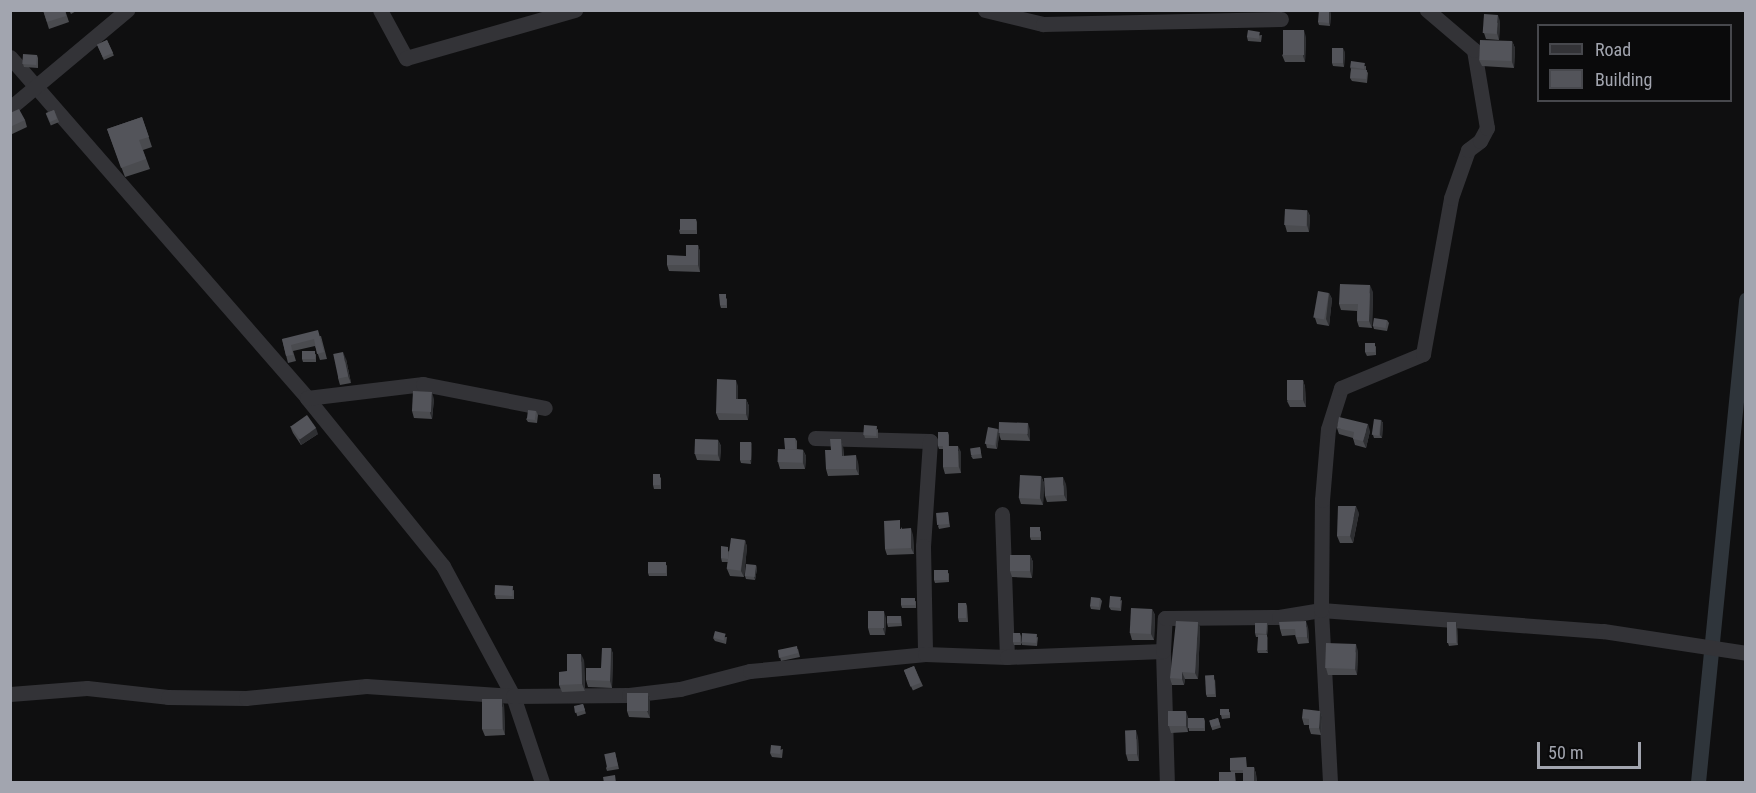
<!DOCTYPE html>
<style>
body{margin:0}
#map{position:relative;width:1756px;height:793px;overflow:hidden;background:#0f0f10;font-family:"Roboto Condensed",sans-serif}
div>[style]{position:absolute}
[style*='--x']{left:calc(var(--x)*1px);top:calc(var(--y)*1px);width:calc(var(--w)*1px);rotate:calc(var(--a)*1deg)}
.canal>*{height:15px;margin:-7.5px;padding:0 7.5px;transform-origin:7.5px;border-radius:7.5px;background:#2f353b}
.minor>*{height:15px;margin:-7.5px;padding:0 7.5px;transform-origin:7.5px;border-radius:7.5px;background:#333337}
.wall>*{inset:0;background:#4a4b4f;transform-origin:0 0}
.shaded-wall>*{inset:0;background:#2e2f32}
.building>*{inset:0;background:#53545a;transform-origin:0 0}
span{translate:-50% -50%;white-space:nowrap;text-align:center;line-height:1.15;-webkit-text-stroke:4.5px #0a0a0b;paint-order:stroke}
.frame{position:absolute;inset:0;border:12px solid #a2a5af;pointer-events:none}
.legend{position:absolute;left:1537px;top:24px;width:195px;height:78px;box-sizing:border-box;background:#0a0a0b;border:2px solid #47484d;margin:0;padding:8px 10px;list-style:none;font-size:18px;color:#a2a5af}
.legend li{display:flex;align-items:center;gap:12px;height:30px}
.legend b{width:30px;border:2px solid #47484d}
.scale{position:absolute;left:1537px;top:742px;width:104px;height:27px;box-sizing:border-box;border:3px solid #a2a5af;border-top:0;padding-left:8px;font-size:18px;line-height:21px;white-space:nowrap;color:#a2a5af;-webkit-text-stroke:4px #0a0a0b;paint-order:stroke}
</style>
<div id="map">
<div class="canal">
<i style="--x:1698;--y:782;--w:485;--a:-84.3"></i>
</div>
<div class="minor">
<i style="--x:380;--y:10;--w:55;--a:61.6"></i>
<i style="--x:406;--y:58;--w:176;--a:-15.9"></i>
<i style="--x:985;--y:10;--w:60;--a:13.6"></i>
<i style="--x:1043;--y:24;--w:238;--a:-1.2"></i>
<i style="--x:10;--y:57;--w:452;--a:48.9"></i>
<i style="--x:307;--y:398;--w:216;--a:51"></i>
<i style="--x:443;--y:566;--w:148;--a:61.7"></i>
<i style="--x:513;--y:696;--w:91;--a:71.4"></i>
<i style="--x:10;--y:108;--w:153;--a:-39.9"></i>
<i style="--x:307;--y:398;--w:117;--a:-6.9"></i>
<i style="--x:423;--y:384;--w:124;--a:11.1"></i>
<i style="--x:815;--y:438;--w:115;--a:1.5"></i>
<i style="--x:930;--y:441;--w:105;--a:93.8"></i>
<i style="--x:923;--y:546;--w:108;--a:88.9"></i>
<i style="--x:1002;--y:514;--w:143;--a:88"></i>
<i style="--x:1163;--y:651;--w:131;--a:88.3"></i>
<i style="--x:10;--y:694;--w:77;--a:-4.5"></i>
<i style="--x:87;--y:688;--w:81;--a:6.3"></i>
<i style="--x:168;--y:697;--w:78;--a:0.7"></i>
<i style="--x:246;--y:698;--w:121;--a:-5.7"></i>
<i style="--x:366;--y:686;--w:147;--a:3.9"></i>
<i style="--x:513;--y:696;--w:116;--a:-0.5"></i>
<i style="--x:629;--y:695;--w:51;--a:-6.7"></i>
<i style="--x:680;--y:689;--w:72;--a:-14.4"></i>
<i style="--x:750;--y:671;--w:176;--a:-5.5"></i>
<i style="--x:925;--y:654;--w:82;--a:2.1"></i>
<i style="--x:1007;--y:657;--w:156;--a:-2.2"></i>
<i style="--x:1163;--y:651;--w:33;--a:-87"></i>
<i style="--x:1165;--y:618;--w:114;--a:-0.5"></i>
<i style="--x:1279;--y:617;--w:43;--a:-9.5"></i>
<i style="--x:1321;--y:610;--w:283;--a:4.3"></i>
<i style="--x:1603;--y:631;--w:145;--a:8.7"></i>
<i style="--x:1330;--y:782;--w:172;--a:-93"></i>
<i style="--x:1321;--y:610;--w:110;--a:-89.5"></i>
<i style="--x:1322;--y:500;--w:71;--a:-85.2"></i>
<i style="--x:1328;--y:429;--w:43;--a:-72.4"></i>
<i style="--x:1341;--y:388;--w:89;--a:-22.5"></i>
<i style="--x:1423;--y:354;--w:158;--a:-79.8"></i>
<i style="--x:1451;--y:198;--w:51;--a:-70.5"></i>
<i style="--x:1468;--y:150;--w:15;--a:-37"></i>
<i style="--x:1480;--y:141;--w:15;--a:-62"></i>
<i style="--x:1487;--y:128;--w:79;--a:-99.5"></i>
<i style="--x:1474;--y:50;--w:62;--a:-139.6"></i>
</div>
<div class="wall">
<i style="clip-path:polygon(43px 10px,65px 10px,69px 22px,49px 29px)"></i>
<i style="clip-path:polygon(69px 10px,78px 10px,71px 14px)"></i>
<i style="clip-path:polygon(1331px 13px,1330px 26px,1319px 25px,1318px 22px)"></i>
<i style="clip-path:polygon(1500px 21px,1499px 40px,1486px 39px,1484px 33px)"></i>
<i style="clip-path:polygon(1262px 35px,1261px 42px,1248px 41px,1247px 37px)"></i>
<i style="clip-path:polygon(1306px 37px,1305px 62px,1285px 62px,1282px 55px)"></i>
<i style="left:107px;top:40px;width:17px;height:11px;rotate:66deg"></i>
<i style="clip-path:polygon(1512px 41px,1515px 48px,1514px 68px,1482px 66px,1479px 60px)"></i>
<i style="clip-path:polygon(1345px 52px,1344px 67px,1333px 66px,1332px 63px)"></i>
<i style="clip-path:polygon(37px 55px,38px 58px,38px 68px,24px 67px,23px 64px)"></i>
<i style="clip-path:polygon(1366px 66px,1366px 70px,1368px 73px,1367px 83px,1352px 81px,1350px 78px,1351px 69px,1350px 67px)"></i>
<i style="left:54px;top:110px;width:13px;height:9px;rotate:67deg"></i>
<i style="clip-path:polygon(10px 113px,25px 120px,27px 127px,10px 135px)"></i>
<i style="clip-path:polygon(142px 117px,152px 147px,143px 150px,150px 169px,125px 177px,107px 129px)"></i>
<i style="clip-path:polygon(1307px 210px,1310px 216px,1309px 232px,1287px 232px,1285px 225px)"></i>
<i style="clip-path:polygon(696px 219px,697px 222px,697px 234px,680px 234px,679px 230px)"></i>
<i style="clip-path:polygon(698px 245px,700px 252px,700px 272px,669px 271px,667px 265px,686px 256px)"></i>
<i style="clip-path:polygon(1373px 292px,1372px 328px,1359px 327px,1357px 321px,1357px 311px,1341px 310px,1339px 304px)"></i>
<i style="clip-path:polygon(1329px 293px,1332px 299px,1329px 326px,1317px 324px,1315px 318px)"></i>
<i style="clip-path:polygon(727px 298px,727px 308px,721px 308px,720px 305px)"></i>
<i style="clip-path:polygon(1387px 320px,1389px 323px,1387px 331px,1374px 329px,1373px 326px)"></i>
<i style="clip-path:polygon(321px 336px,327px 359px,320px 360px,315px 346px,293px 351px,296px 361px,288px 363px,282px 339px)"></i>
<i style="clip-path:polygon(1376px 346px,1376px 355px,1367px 356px,1365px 352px)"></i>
<i style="clip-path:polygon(316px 354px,316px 362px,303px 362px,302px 359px)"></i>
<i style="clip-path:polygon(346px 359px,351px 383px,340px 385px,338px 378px)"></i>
<i style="clip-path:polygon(1303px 380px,1305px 387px,1306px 407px,1290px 407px,1287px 401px)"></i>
<i style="clip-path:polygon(738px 386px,738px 399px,746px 399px,749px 406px,748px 420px,719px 420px,716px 413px)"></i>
<i style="clip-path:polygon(434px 399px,432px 419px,414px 418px,412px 411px)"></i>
<i style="clip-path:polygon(536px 411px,538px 415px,537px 423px,528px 422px,526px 419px)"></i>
<i style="clip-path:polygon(1381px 420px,1383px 423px,1382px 438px,1374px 438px,1373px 435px)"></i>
<i style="clip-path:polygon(290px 426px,318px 434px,301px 445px,293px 433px)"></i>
<i style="clip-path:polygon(1337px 428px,1370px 431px,1366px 448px,1355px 445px,1353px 438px,1339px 434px)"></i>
<i style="clip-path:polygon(878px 429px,878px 438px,865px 438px,864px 435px)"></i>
<i style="clip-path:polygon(998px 429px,999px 431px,1030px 430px,1030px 441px,1001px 440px,999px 434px,997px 449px,987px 448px,986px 444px)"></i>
<i style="clip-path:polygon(948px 432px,949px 435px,949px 446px,961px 452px,961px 473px,945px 474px,943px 467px,943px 449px,939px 449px,938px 446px)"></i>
<i style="clip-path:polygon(795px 438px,797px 441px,797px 449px,803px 450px,806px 456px,805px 469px,780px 469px,778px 462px,785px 449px)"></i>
<i style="clip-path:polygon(841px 439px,843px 446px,844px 456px,858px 462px,859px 475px,828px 476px,826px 469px,831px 450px)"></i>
<i style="clip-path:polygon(718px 440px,721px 446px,720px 461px,697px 460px,695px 454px)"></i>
<i style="clip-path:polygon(751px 442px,752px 445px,751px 464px,741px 463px,740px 460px)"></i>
<i style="clip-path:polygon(980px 447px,982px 458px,973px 459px,971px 456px)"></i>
<i style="clip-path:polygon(1041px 476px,1044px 483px,1043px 505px,1021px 504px,1019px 498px)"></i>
<i style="clip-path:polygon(661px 477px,661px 489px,654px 489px,653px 485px)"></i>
<i style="clip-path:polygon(1066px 484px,1067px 501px,1047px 502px,1045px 496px)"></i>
<i style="clip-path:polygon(948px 512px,950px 527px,939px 529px,938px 526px)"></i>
<i style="clip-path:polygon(1359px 513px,1353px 543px,1340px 543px,1337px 536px)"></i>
<i style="clip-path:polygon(902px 527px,902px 529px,913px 535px,914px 554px,887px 555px,885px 549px)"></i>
<i style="clip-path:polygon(1041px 531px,1041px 540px,1031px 540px,1030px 537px)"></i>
<i style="clip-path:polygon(745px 540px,747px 547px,744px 577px,730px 576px,727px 569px,728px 562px,722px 562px,721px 558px,730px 550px)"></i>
<i style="clip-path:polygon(1030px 555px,1033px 562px,1032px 578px,1012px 577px,1010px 571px)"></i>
<i style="clip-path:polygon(667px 565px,667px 576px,649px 576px,648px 573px)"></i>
<i style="clip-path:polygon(756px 565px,757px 569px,755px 580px,746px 579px,745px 576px)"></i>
<i style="clip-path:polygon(949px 573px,949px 582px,935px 583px,934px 580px)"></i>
<i style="clip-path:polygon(514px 590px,514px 599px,496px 599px,495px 595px)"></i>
<i style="clip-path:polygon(1100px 598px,1102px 601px,1100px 610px,1091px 609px,1090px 606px)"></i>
<i style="clip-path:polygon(1122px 600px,1121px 611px,1111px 610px,1109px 607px)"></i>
<i style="clip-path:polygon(916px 601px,916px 608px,902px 608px,901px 605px)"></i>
<i style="clip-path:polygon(966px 603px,967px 606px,968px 622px,959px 622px,958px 618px)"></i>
<i style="clip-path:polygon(1152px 609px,1155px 615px,1154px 640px,1132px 640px,1130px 633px)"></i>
<i style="clip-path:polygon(901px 616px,902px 626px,888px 627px,887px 623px)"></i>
<i style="clip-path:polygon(886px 618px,885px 635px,870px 635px,868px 628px)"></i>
<i style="clip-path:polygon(1198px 622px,1200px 628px,1198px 679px,1185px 679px,1184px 685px,1172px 685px,1170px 678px)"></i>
<i style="clip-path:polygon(1267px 623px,1268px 626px,1267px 636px,1268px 639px,1268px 653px,1258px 653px,1257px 650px,1258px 637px,1256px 637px,1255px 633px)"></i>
<i style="clip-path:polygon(1457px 625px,1458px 645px,1449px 646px,1448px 643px)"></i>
<i style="clip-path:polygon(1308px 627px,1309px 643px,1298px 644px,1295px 635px,1282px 636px,1280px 629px)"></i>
<i style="clip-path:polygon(1020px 633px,1021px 636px,1021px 645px,1014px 645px,1013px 642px)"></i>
<i style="clip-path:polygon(727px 637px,726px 644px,715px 641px,713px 638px)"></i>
<i style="clip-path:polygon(1038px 637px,1037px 646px,1022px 645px,1021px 642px)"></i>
<i style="clip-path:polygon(611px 648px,613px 654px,612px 688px,588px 687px,586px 680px,601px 668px)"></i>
<i style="clip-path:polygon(798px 649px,800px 657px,781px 661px,778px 650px)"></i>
<i style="clip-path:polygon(1358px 651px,1357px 675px,1328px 675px,1326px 668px)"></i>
<i style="clip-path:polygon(584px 660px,585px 691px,562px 692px,559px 685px,567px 671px)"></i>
<i style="left:914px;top:666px;width:22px;height:11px;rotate:66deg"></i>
<i style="clip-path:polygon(1215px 679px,1216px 697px,1207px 697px,1206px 694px)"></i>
<i style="clip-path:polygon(648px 693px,650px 700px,650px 718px,629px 717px,627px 711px)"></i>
<i style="left:583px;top:704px;width:10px;height:9px;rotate:73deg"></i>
<i style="clip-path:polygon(504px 705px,505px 735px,485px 736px,482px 729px)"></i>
<i style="clip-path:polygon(1320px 711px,1322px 717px,1321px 735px,1311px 734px,1309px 728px,1309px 725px,1304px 725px,1302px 718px)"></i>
<i style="clip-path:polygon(1230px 712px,1230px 718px,1222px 719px,1221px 715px)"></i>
<i style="clip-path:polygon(1188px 717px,1188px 718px,1204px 718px,1205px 721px,1205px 731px,1189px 731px,1188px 724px,1188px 732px,1171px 733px,1169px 726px)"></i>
<i style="left:1218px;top:718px;width:10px;height:9px;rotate:73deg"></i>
<i style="clip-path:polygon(1138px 737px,1139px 761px,1128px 761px,1126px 754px)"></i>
<i style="clip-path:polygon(783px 749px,782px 758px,772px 757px,770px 753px)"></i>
<i style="clip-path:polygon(615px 752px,619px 769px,607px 771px,606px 768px)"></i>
<i style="clip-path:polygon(1246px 757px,1247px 767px,1254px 767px,1256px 774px,1257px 783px,1244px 783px,1244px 773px,1235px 773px,1236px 783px,1220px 783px,1219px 781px,1231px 772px,1230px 770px)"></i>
</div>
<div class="shaded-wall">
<i style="clip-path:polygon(1329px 10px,1331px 13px,1330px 26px,1329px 23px)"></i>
<i style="clip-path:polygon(1498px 15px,1500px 21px,1499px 40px,1497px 33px)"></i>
<i style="clip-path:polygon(1304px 30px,1306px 37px,1305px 62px,1303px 56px)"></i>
<i style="clip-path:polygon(1512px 41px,1515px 48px,1514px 68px,1512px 62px)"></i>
<i style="clip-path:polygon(1343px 48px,1345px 52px,1344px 67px,1343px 63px)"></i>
<i style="clip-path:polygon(1307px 210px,1310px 216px,1309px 232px,1307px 225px)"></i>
<i style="clip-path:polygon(698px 245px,700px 252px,700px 272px,698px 265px)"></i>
<i style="clip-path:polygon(1370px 285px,1373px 292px,1372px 328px,1369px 321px)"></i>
<i style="clip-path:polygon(1329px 293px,1332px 299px,1329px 326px,1326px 319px)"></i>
<i style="clip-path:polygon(343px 352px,346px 359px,351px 383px,348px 376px)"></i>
<i style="clip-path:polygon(736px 380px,738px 386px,738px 406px,736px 399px)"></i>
<i style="clip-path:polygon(1303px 380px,1305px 387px,1306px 407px,1303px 400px)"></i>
<i style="clip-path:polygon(432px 392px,434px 399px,432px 419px,430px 413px)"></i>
<i style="clip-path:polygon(746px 399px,749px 406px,748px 420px,746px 414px)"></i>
<i style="clip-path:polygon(1381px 420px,1383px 423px,1382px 438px,1380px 435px)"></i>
<i style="clip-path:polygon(1028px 423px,1030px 430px,1030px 441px,1027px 434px)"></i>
<i style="clip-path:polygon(1368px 424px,1370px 431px,1366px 448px,1363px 441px)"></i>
<i style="clip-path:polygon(316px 428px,318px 434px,301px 445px,299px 439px)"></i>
<i style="clip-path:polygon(998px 429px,1000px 432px,997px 449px,996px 446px)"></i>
<i style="clip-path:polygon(841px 439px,843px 446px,844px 462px,842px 456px)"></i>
<i style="clip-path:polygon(718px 440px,721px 446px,720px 461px,718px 455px)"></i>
<i style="clip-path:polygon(751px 442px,752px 445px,751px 464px,750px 460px)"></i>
<i style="clip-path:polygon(958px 446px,961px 452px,961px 473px,959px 467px)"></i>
<i style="clip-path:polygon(803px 450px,806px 456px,805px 469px,803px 463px)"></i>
<i style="clip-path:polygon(856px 455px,858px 462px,859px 475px,856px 469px)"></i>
<i style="clip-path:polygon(1041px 476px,1044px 483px,1043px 505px,1040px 498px)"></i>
<i style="clip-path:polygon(1063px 477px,1066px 484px,1067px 501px,1064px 495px)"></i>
<i style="clip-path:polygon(1356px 506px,1359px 513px,1353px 543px,1350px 536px)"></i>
<i style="clip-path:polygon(911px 528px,913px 535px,914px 554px,911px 548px)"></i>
<i style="clip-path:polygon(745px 540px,747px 547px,744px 577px,741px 571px)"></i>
<i style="clip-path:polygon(1030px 555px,1033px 562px,1032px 578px,1030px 571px)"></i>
<i style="clip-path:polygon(756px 565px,757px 569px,755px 580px,754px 577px)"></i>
<i style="clip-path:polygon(1152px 609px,1155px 615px,1154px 640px,1151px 634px)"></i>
<i style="clip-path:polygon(884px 611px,886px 618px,885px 635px,883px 629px)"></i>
<i style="clip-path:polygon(1306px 621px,1308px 627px,1309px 643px,1307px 637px)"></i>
<i style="clip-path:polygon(1198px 622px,1200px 628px,1198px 679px,1195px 673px)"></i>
<i style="clip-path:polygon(1456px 622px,1457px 625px,1458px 645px,1457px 642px)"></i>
<i style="clip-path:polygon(1267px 623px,1268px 626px,1267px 636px,1268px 639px,1268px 653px,1266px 650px)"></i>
<i style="clip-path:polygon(1356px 644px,1358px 651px,1357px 675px,1355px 669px)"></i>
<i style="clip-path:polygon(611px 648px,613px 654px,612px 688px,610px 681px)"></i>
<i style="clip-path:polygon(581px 654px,584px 660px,585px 691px,582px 684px)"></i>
<i style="clip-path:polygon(1182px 672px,1185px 679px,1184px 685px,1182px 679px)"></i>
<i style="clip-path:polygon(648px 693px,650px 700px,650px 718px,647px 711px)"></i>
<i style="clip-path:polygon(502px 699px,504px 705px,505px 735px,503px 729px)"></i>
<i style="clip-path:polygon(1186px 711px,1188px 717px,1188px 732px,1186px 726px)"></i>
<i style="clip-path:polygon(1320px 711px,1322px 717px,1321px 735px,1319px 728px)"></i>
<i style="clip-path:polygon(1136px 730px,1138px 737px,1139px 761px,1137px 754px)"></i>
<i style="clip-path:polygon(1254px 767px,1256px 774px,1257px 783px,1254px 783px)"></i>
</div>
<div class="building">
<i style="clip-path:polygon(43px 10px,65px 10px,66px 16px,47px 22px)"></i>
<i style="clip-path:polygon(1319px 10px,1329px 10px,1329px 23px,1318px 22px)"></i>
<i style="left:1484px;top:14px;width:14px;height:19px;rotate:4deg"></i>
<i style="left:1248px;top:30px;width:12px;height:7px;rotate:9deg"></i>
<i style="left:1283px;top:30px;width:21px;height:25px"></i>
<i style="left:107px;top:40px;width:14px;height:11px;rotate:65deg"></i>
<i style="left:1480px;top:40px;width:32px;height:20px;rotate:2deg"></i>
<i style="left:1332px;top:48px;width:11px;height:15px"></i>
<i style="left:23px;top:54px;width:14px;height:10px;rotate:4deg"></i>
<i style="left:1351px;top:61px;width:14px;height:6px;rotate:8deg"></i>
<i style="left:1351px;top:69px;width:16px;height:9px;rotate:4deg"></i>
<i style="clip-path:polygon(19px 109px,25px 120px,10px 127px,10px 113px)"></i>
<i style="clip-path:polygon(54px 110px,57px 119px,50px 122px,46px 113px)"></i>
<i style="clip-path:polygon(142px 117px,149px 137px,139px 140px,146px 159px,121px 168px,107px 129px)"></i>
<i style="left:1285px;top:209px;width:22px;height:16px;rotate:3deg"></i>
<i style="left:680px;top:219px;width:16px;height:11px"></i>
<i style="clip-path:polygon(686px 245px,698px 245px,698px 265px,667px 265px,667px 255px,686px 256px)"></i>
<i style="clip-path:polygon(1340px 284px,1370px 285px,1369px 321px,1357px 321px,1358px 304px,1339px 304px)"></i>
<i style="left:1318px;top:291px;width:11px;height:27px;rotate:10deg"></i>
<i style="clip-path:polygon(719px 294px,726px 294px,726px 305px,720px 305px)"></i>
<i style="left:1374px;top:318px;width:13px;height:8px;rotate:9deg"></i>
<i style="clip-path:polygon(318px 330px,324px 352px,317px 354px,314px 339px,291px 345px,293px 355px,286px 356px,282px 339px)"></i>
<i style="left:1365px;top:343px;width:10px;height:9px"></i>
<i style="left:302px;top:351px;width:13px;height:8px"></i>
<i style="left:343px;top:352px;width:25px;height:10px;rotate:78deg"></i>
<i style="clip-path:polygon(717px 379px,736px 380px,736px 399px,746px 399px,746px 414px,716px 413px)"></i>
<i style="left:1303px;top:380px;width:20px;height:16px;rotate:90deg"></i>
<i style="left:413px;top:391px;width:19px;height:20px;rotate:3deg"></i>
<i style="left:528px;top:410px;width:8px;height:9px;rotate:7deg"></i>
<i style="left:307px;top:415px;width:16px;height:20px;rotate:55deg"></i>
<i style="clip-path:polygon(1339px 417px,1368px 424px,1363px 441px,1353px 439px,1354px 432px,1337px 428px)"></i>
<i style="left:1374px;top:419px;width:7px;height:16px;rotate:8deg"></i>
<i style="left:999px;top:422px;width:29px;height:11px;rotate:2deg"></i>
<i style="left:864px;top:425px;width:13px;height:10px;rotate:4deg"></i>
<i style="left:988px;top:427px;width:10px;height:17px;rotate:11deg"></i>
<i style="left:938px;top:432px;width:10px;height:14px"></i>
<i style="clip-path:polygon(784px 438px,795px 438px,796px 449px,785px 449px)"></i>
<i style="left:695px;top:439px;width:23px;height:15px;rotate:2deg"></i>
<i style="clip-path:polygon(830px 439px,841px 439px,842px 456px,856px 455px,856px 469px,826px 469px,825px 450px,831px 450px)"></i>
<i style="left:740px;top:442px;width:11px;height:18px"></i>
<i style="left:943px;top:446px;width:15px;height:21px"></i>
<i style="left:980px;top:447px;width:7px;height:10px;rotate:82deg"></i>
<i style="left:778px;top:449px;width:25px;height:13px;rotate:2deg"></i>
<i style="left:653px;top:474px;width:7px;height:11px"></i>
<i style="left:1020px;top:475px;width:21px;height:23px;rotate:3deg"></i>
<i style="left:1063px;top:477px;width:18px;height:19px;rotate:87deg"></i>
<i style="clip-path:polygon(1338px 506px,1356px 506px,1350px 536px,1337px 536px)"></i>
<i style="left:948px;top:512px;width:12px;height:12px;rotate:85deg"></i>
<i style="clip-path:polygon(900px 520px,900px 529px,911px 528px,911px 548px,885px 549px,884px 521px)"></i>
<i style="left:1040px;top:527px;width:10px;height:10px;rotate:90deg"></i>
<i style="left:731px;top:538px;width:14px;height:31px;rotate:8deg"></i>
<i style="clip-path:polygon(721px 546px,728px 547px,728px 559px,721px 558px)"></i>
<i style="left:1010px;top:555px;width:20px;height:16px"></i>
<i style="left:648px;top:562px;width:18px;height:11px"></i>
<i style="left:746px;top:564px;width:10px;height:12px;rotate:6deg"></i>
<i style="left:934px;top:570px;width:14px;height:10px"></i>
<i style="left:495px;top:585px;width:18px;height:10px;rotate:3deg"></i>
<i style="left:1110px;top:596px;width:11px;height:11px;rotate:5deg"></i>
<i style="left:1091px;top:597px;width:9px;height:9px;rotate:6deg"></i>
<i style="left:901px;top:598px;width:14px;height:7px"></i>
<i style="left:958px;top:603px;width:8px;height:15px"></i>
<i style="left:1131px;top:608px;width:21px;height:25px;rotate:3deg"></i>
<i style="left:868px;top:611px;width:16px;height:17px"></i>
<i style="left:887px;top:616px;width:14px;height:7px"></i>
<i style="clip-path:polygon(1176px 621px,1198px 622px,1195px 673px,1182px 672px,1182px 679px,1170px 678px)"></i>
<i style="clip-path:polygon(1306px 621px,1307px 637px,1296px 637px,1295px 629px,1280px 629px,1279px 622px)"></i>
<i style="left:1447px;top:622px;width:9px;height:21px"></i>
<i style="clip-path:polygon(1255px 623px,1267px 623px,1266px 634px,1255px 633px)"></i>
<i style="left:715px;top:631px;width:11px;height:7px;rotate:15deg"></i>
<i style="left:1013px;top:633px;width:7px;height:9px"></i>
<i style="left:1022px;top:633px;width:15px;height:9px;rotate:4deg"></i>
<i style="left:1258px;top:635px;width:9px;height:15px"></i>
<i style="left:1326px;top:643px;width:30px;height:25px;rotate:2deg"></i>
<i style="clip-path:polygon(797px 646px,798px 653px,779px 658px,778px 650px)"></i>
<i style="clip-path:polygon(602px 648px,611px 648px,610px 681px,586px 680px,586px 668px,601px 668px)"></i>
<i style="clip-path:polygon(567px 654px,581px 654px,582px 684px,559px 685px,559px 672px,567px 671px)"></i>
<i style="left:914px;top:666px;width:18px;height:11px;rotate:68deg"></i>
<i style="left:1214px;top:675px;width:19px;height:9px;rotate:87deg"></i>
<i style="left:627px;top:693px;width:21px;height:18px"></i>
<i style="left:482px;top:699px;width:20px;height:30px"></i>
<i style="clip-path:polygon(583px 704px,585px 710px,575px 713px,574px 706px)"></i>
<i style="left:1220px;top:709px;width:9px;height:6px"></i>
<i style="clip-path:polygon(1303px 709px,1320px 711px,1319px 728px,1309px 728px,1309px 719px,1302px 718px)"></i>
<i style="left:1168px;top:711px;width:18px;height:15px"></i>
<i style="left:1188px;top:718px;width:16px;height:10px"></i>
<i style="left:1218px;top:718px;width:7px;height:9px;rotate:74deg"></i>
<i style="left:1136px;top:730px;width:24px;height:11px;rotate:88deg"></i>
<i style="left:771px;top:745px;width:10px;height:8px;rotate:6deg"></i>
<i style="left:615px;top:752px;width:14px;height:11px;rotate:78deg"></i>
<i style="clip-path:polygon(1246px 757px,1246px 767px,1243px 767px,1243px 770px,1230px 770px,1230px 758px)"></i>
<i style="left:1243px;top:767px;width:11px;height:16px"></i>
<i style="left:1219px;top:772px;width:16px;height:9px"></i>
<i style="clip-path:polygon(615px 775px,616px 783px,604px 783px,603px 777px)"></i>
</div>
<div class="frame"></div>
<ul class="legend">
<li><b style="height:8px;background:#333337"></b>Road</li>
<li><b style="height:16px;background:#53545a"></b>Building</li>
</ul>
<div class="scale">50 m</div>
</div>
